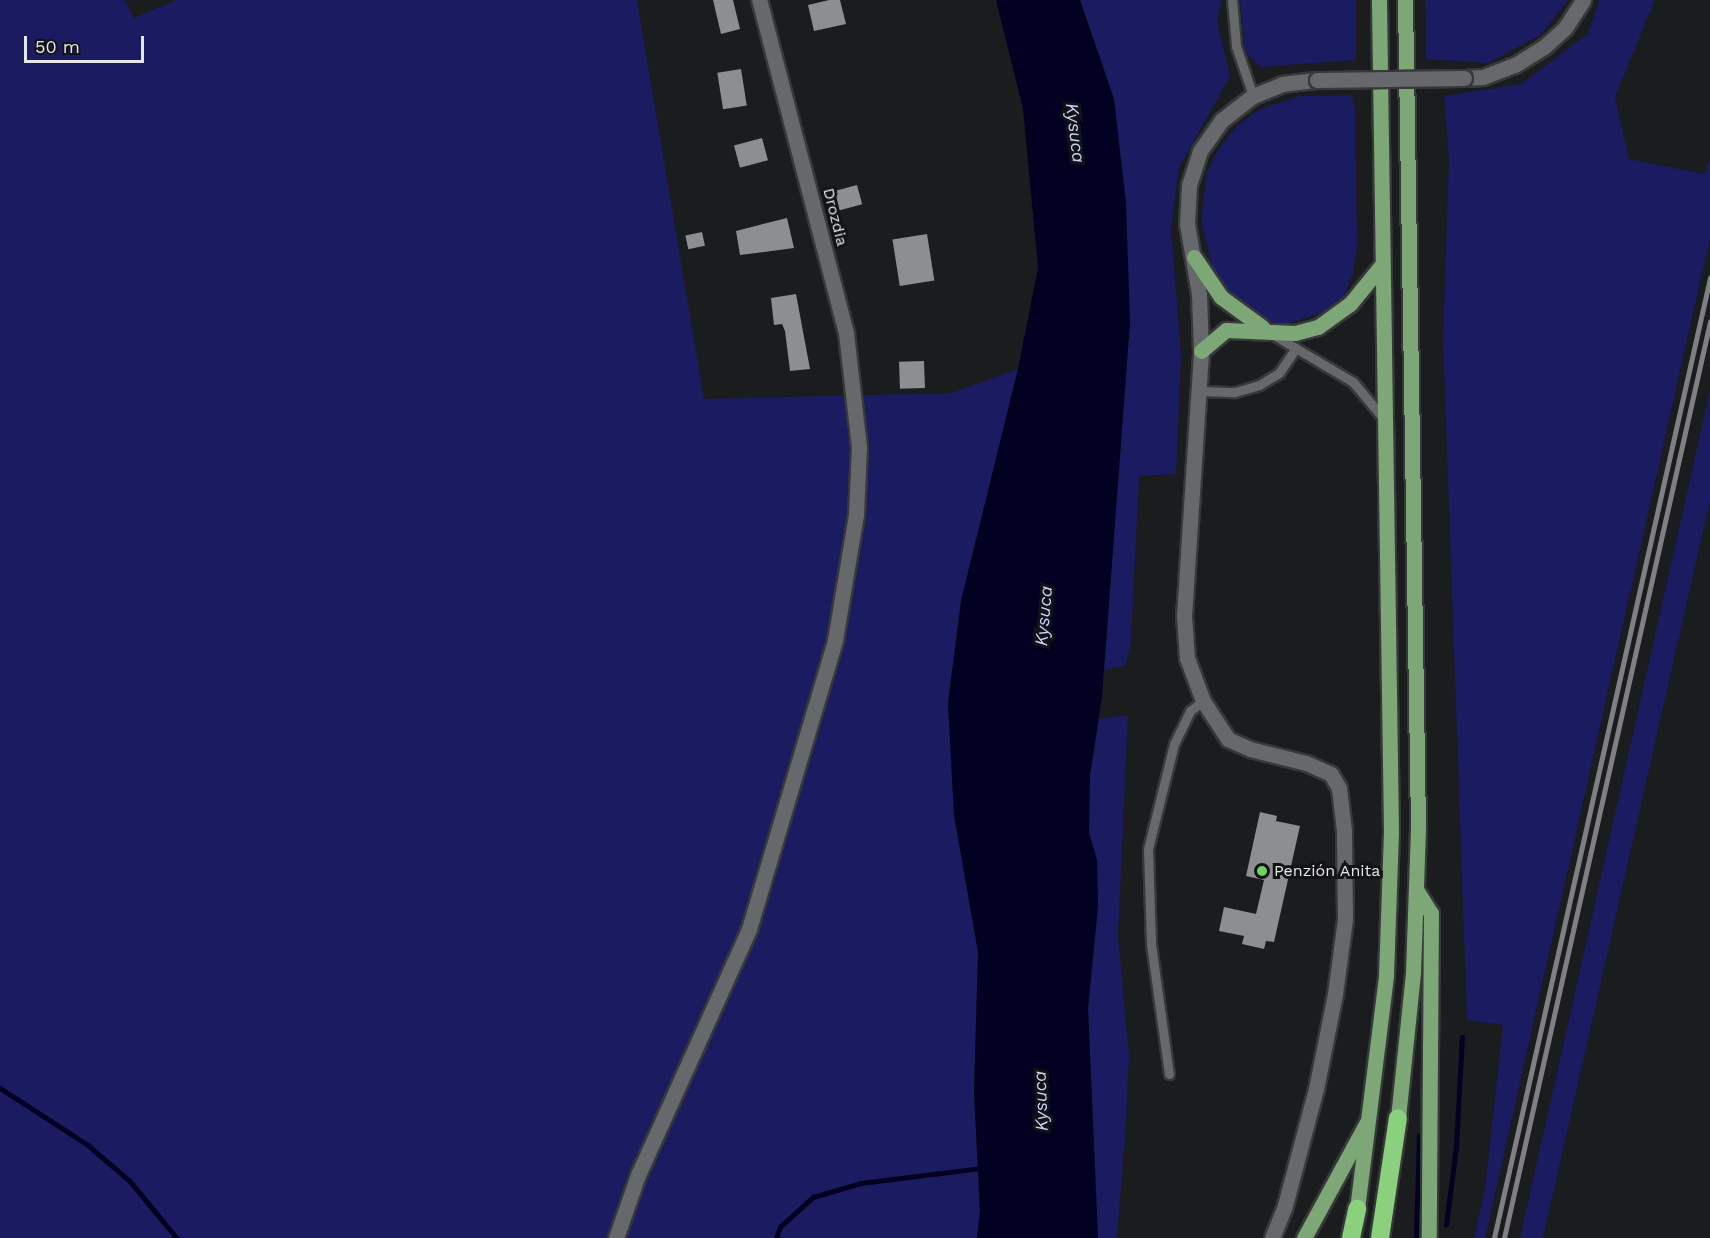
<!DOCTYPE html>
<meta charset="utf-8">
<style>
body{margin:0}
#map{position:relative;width:1710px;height:1238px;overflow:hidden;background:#1b1c1e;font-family:"Work Sans",sans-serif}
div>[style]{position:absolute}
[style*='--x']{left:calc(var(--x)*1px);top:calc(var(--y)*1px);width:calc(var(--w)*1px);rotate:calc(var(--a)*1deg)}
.green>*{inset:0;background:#1a1b60}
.water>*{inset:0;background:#030121}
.stream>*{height:4.5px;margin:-2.25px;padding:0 2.25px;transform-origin:2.25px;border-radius:2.25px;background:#030121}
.building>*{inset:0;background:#8d8e91;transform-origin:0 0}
.roads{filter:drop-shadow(2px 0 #373839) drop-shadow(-2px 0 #373839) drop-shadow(0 2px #373839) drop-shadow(0 -2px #373839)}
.service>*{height:9px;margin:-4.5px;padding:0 4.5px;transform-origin:4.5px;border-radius:4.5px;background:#67686b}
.minor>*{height:15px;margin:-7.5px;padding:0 7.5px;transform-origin:7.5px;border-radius:7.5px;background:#67686b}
.primary>*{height:15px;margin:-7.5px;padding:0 7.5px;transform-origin:7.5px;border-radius:7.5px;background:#7da776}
.motorway>*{height:18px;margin:-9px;padding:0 9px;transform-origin:9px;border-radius:9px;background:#8bd17d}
.rail>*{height:4.5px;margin:-2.25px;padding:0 2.25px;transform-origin:2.25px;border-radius:2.25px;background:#808082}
.bridges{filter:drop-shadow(2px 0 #373839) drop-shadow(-2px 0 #373839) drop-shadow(0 2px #373839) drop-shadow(0 -2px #373839)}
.minor-bridge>*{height:15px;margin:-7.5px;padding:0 7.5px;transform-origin:7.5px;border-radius:7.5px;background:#67686b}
.dots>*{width:16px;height:16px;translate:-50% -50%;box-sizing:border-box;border:3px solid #121315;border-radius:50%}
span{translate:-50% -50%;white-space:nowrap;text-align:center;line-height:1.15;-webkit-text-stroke:6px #121315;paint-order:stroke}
.street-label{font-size:16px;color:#e6e6e8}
.poi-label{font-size:16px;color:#e6e6e8}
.left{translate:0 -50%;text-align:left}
.water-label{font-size:18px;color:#c7d1fc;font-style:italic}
.scale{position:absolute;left:24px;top:36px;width:120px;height:27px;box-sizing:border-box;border:3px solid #e6e6e8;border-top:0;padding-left:8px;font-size:18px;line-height:21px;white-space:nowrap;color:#e6e6e8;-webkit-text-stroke:4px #121315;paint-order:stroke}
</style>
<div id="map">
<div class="green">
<i style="clip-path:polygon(0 0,125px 0,134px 18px,177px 0,637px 0,704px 399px,952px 393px,1018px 369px,961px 601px,948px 703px,954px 815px,978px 952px,974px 1092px,980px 1211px,977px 1238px,0 1238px)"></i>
<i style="clip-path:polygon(1080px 0,1222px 0,1217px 21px,1230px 76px,1179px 168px,1171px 228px,1181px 354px,1176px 474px,1139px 476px,1131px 642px,1126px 665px,1104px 670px,1130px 322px,1114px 99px)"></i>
<i style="clip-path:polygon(1240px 0,1356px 0,1356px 60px,1261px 67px,1245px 52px)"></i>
<i style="clip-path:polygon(1425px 0,1568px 0,1542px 34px,1488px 63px,1426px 59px)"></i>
<i style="clip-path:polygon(1599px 0,1655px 0,1615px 97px,1629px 159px,1705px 174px,1710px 158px,1710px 238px,1485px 1238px,1474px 1238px,1485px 1189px,1503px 1025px,1467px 1020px,1443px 337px,1449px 158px,1444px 96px,1521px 84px,1589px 33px)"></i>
<i style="clip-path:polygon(1352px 95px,1355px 111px,1357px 247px,1353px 274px,1344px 296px,1327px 311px,1284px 325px,1265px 320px,1240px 304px,1213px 270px,1201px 221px,1207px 172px,1219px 148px,1237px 126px,1260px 109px,1300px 96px)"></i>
<i style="clip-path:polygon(1710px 390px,1710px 500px,1543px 1238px,1520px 1238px)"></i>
<i style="clip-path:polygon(1128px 715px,1118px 936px,1129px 1055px,1126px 1123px,1117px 1238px,1098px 1238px,1088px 1008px,1098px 906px,1097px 860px,1089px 833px,1090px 775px,1099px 719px)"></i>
</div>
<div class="water">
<i style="clip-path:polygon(996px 0,1080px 0,1114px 99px,1126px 203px,1130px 322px,1102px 697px,1090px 775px,1089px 833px,1097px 860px,1098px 906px,1088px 1008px,1098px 1238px,977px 1238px,980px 1211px,974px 1092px,978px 952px,954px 815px,948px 703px,961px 601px,1018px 369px,1038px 268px,1023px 109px)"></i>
</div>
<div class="stream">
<i style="--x:0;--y:1088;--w:105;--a:32.9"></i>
<i style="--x:88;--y:1145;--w:55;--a:40.6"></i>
<i style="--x:130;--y:1181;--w:74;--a:50.5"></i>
<i style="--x:1446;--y:1225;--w:79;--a:-82.7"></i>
<i style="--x:1456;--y:1147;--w:110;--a:-86.9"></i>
<i style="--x:776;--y:1238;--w:12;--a:-70"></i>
<i style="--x:780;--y:1227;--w:45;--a:-42.3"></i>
<i style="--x:813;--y:1197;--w:50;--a:-16.3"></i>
<i style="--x:861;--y:1183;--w:122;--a:-7.1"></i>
<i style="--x:1416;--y:1238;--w:102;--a:-88.3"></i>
</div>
<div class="building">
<i style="clip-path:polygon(713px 0,733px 0,740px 29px,721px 34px)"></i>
<i style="clip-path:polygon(829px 0,840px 0,846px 24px,814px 31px,808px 5px)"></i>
<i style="left:741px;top:69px;width:37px;height:24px;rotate:81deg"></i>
<i style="left:762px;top:138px;width:23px;height:29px;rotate:75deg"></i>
<i style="left:857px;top:185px;width:20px;height:27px;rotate:75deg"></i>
<i style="clip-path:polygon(787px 218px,794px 248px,740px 255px,736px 231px)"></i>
<i style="left:702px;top:232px;width:14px;height:17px;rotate:78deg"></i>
<i style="left:927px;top:234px;width:47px;height:35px;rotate:81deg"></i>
<i style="clip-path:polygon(796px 294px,810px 369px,790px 371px,785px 331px,782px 324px,774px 325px,771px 298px)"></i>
<i style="left:924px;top:361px;width:27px;height:25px;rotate:88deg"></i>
<i style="clip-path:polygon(1260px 812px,1277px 816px,1276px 821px,1300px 826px,1274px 942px,1266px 941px,1264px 949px,1242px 944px,1244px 936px,1219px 931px,1224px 907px,1256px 914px,1264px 880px,1246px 876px)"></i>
</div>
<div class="roads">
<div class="service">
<i style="--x:1232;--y:0;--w:46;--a:85"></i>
<i style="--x:1236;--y:46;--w:53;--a:71.2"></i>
<i style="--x:1272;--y:334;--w:94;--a:30.7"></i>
<i style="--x:1353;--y:382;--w:48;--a:50"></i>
<i style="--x:1201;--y:391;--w:34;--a:2"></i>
<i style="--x:1235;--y:392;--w:25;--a:-16"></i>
<i style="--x:1259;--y:385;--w:23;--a:-31"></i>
<i style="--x:1279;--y:373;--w:30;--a:-56"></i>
<i style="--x:1169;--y:1074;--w:131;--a:-97.9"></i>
<i style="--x:1151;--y:944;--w:95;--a:-91.8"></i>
<i style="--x:1148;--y:849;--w:108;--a:-76.1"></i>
<i style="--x:1174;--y:744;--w:37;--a:-64"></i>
<i style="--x:1190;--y:711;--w:16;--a:-38"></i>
</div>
<div class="minor">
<i style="--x:1464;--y:78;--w:19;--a:-3"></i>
<i style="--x:1483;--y:77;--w:34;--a:-21"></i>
<i style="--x:1515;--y:65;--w:34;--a:-32"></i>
<i style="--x:1544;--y:47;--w:28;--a:-42"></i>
<i style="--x:1565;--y:28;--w:33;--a:-57"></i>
<i style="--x:616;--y:1238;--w:67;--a:-70.8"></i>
<i style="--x:638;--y:1175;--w:270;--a:-65.7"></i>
<i style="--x:749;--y:929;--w:302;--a:-73.4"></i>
<i style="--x:835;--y:640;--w:127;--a:-80.5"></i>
<i style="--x:856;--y:515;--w:68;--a:-87.5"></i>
<i style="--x:859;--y:447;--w:115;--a:-96.5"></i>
<i style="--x:846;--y:333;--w:344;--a:-104.6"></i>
<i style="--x:1272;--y:1238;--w:31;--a:-68"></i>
<i style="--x:1284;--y:1209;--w:124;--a:-75.1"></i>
<i style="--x:1316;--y:1089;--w:97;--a:-78.7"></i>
<i style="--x:1335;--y:994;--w:76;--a:-82.4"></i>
<i style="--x:1345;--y:919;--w:88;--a:-90.7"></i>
<i style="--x:1344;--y:831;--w:43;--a:-96.6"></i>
<i style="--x:1339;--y:788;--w:16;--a:-120"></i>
<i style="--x:1331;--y:774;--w:27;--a:-156"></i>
<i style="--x:1306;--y:763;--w:58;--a:-166"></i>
<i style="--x:1250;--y:749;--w:24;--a:-156"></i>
<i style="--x:1228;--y:739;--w:45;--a:-123.3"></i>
<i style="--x:1203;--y:701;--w:46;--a:-110.4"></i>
<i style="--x:1187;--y:658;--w:42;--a:-94.1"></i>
<i style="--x:1184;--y:616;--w:266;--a:-86.3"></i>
<i style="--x:1201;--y:351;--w:57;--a:-92"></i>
<i style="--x:1199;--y:294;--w:71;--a:-99.7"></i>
<i style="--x:1187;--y:224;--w:39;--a:-87"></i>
<i style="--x:1189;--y:185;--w:36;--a:-72"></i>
<i style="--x:1200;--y:151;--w:38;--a:-55"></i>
<i style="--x:1222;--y:120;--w:39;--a:-38"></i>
<i style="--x:1253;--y:96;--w:31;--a:-22"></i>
<i style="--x:1282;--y:84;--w:35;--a:-7"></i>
</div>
<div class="primary">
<i style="--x:1194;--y:257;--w:48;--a:56"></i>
<i style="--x:1221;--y:297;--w:51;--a:36.2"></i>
<i style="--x:1201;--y:351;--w:33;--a:-40"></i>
<i style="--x:1226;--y:330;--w:69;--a:2.5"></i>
<i style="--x:1295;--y:333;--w:24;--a:-15"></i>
<i style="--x:1318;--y:327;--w:39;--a:-36"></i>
<i style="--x:1350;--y:304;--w:49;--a:-50.8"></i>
<i style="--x:1417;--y:891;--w:26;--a:58"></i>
<i style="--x:1431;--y:913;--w:325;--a:90.4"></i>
<i style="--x:1398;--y:1118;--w:147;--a:-84.1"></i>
<i style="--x:1413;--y:972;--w:145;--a:-88"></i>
<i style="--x:1418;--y:827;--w:827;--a:-90.9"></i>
<i style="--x:1357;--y:1209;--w:236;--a:-82.9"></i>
<i style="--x:1386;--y:975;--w:144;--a:-88"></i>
<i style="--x:1391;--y:831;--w:831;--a:-90.83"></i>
<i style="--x:1304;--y:1238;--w:132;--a:-61.5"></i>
</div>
<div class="motorway">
<i style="--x:1351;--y:1238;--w:30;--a:-78"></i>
<i style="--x:1380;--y:1238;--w:121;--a:-81.5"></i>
</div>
</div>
<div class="rail">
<i style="--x:1494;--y:1238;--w:984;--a:-77.32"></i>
<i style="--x:1504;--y:1238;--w:939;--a:-77.33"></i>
</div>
<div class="bridges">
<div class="minor-bridge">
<i style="--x:1317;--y:80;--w:147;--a:-0.8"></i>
</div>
</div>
<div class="dots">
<i style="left:1262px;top:871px;background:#71d25e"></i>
</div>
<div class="street-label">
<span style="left:835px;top:217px;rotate:76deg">Drozdia</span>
</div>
<div class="poi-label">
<span class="left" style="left:1274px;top:871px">Penzión Anita</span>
</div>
<div class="water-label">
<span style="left:1075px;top:133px;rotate:83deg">Kysuca</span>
<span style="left:1044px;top:616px;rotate:-85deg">Kysuca</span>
<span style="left:1041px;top:1101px;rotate:-92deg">Kysuca</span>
</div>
<div class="scale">50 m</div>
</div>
